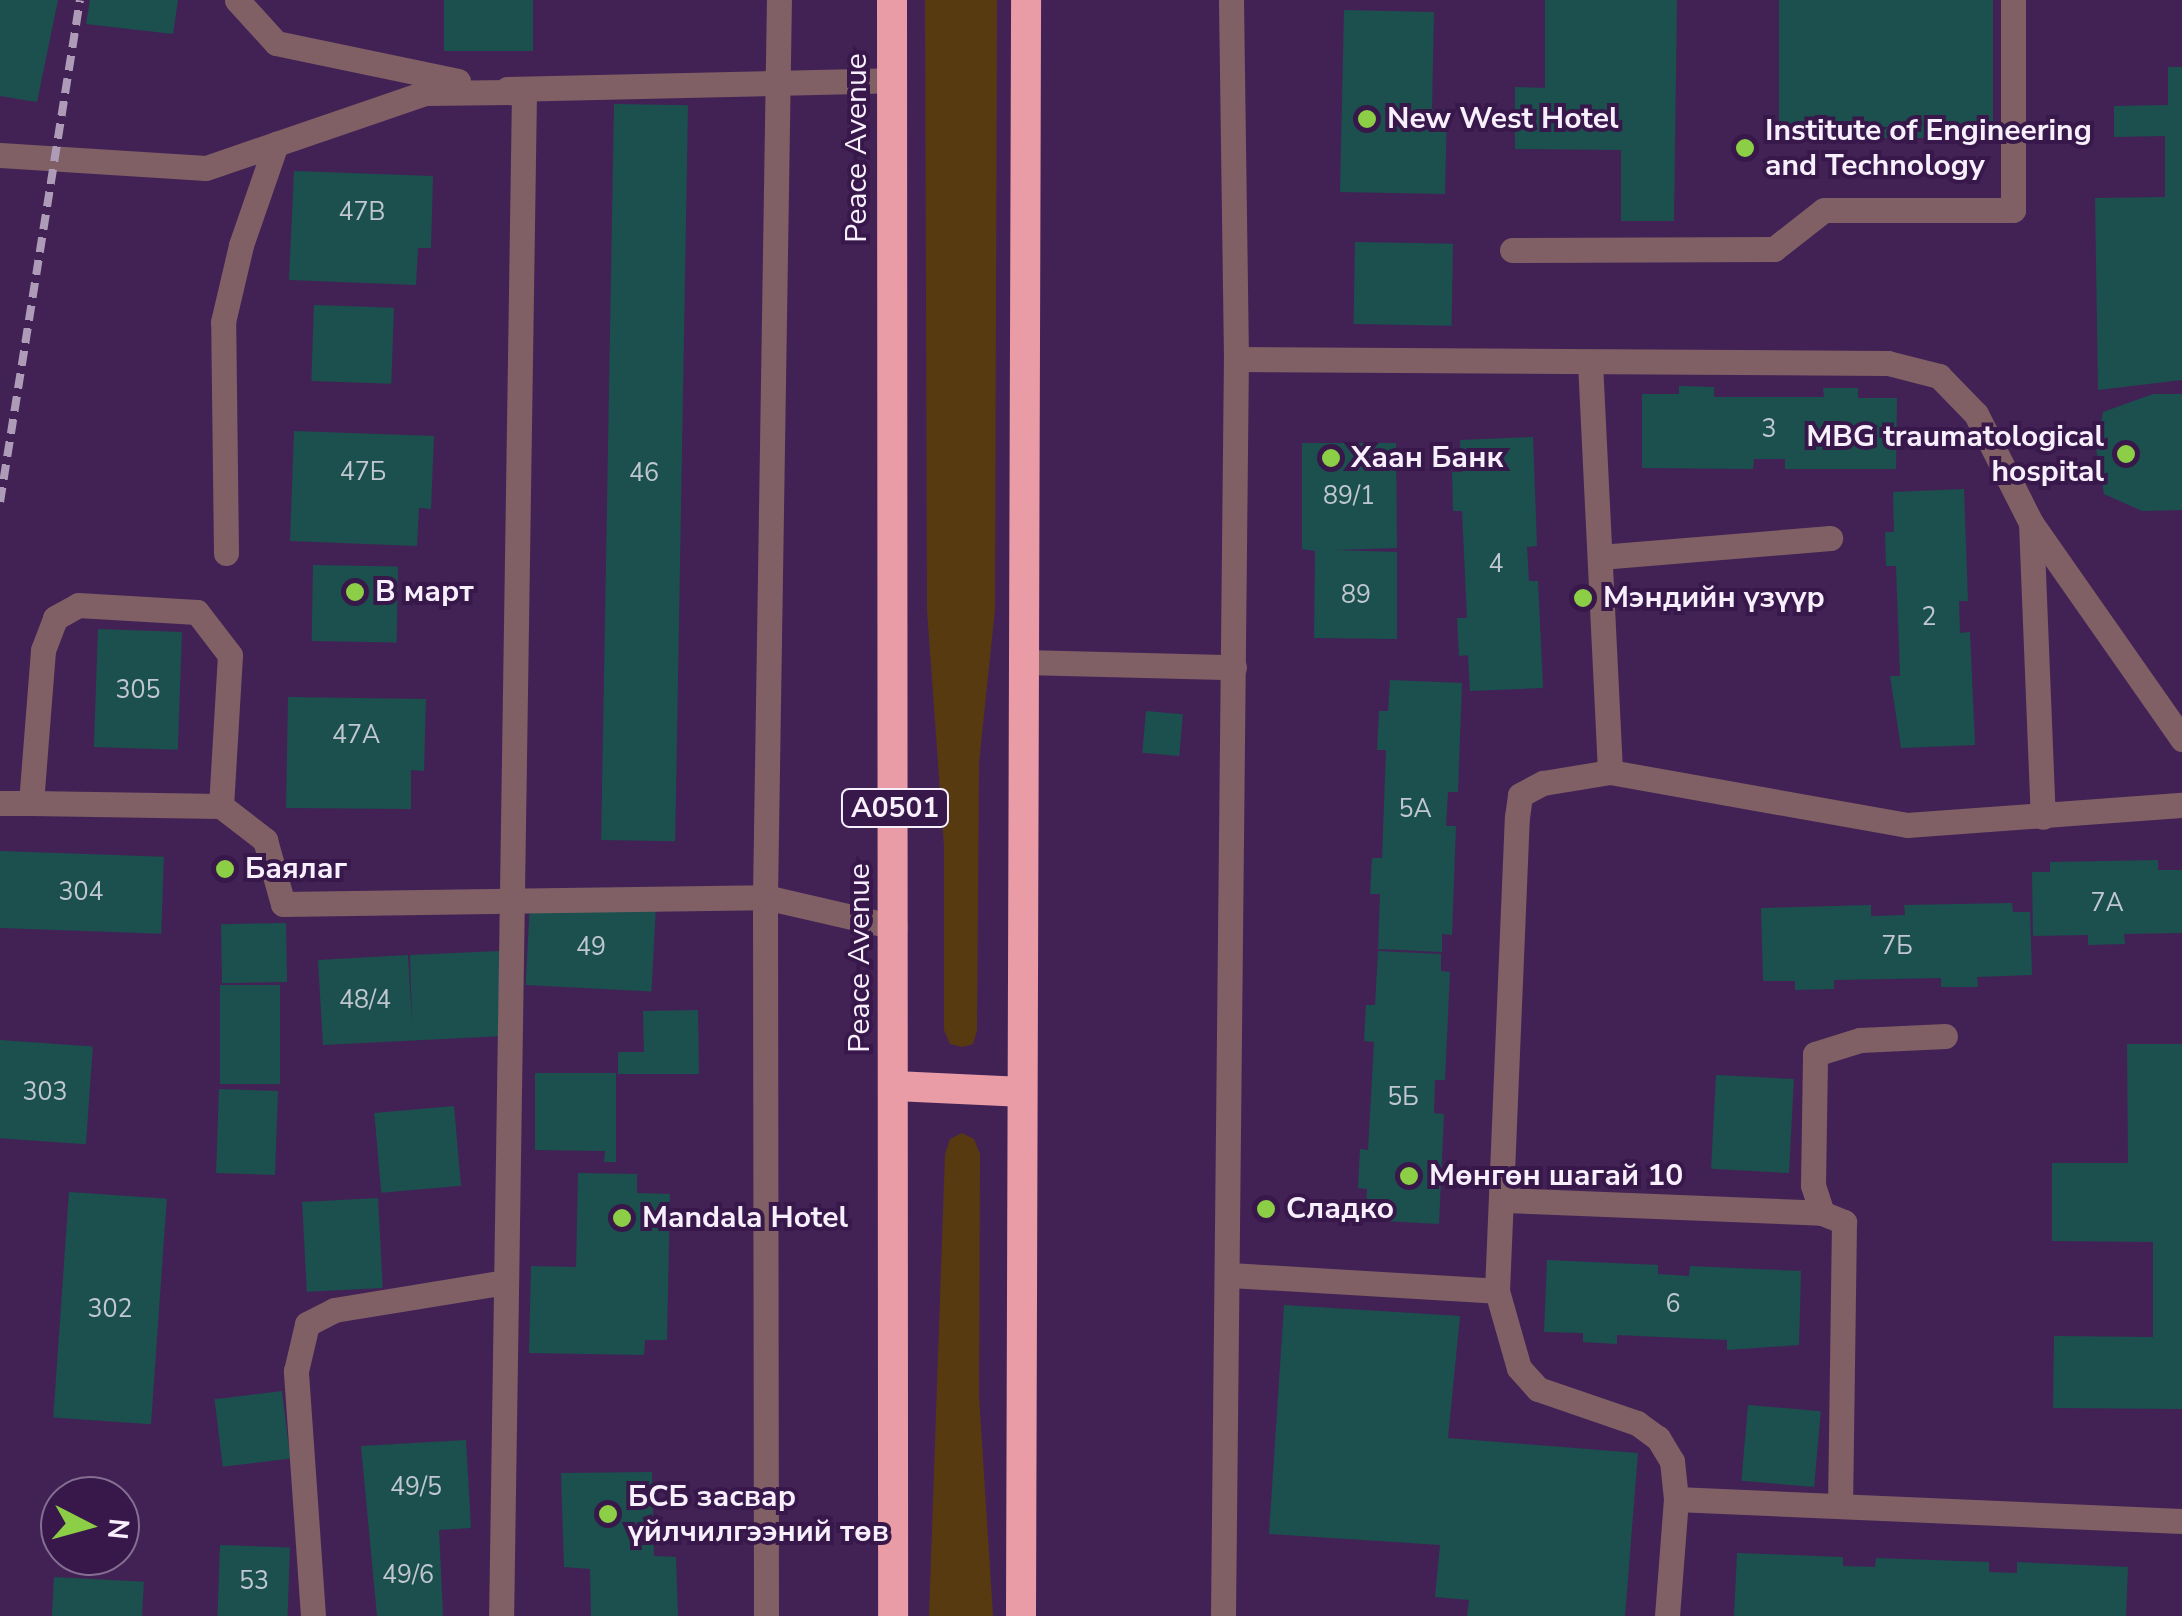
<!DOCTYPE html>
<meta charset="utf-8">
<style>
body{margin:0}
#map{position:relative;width:2182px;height:1616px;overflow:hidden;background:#422255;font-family:"Nunito Sans",sans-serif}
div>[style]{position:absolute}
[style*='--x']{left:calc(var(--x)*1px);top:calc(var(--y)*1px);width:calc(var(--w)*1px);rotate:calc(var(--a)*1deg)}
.green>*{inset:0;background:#583a11}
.building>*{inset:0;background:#1b504e;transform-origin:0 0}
.minor>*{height:25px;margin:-12.5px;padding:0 12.5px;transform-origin:12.5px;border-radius:12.5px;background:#806064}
.highway>*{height:30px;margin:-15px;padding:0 15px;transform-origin:15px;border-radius:15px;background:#e99ca6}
.rail>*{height:8px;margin-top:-4px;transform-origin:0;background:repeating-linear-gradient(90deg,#ad9bb8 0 15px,transparent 0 23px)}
.dots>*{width:28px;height:28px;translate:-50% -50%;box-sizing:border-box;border:5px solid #38184a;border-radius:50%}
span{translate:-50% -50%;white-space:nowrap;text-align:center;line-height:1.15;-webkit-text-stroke:8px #38184a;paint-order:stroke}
.number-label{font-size:25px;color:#c0c7d0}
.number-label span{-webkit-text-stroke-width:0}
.shield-label span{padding:2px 8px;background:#38184a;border:2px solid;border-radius:8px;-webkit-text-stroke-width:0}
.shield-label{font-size:28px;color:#f7effc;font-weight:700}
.poi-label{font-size:30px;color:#f7effc;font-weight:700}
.left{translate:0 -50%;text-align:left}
.right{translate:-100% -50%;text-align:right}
.street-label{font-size:30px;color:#f7effc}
.north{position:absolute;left:40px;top:1476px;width:100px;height:100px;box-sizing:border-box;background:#38184a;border:2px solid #846e91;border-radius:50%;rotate:96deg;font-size:28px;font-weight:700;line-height:40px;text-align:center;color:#f7effc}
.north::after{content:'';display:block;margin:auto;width:35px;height:45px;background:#8cce45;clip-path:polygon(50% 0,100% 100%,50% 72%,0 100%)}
</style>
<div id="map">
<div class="green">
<i style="clip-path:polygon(925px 0,997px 0,995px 609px,979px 763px,977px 1031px,973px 1044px,962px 1047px,950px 1044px,944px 1030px,944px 846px,927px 610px)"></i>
<i style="clip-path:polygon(962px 1133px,974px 1139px,980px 1154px,979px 1396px,993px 1616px,929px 1616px,945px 1154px,950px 1139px)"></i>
</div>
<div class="building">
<i style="clip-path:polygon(0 0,58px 0,37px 102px,0 96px)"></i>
<i style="clip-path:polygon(90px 0,178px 0,173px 34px,86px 24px)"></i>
<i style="left:444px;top:0;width:89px;height:51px"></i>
<i style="clip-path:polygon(1545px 0,1677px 0,1674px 221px,1621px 221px,1621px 150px,1515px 149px,1515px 87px,1545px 88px)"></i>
<i style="left:1779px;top:0;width:214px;height:138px"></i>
<i style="clip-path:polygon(1344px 10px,1434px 12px,1432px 109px,1447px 109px,1445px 194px,1340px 192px)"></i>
<i style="clip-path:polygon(2168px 67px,2182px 67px,2182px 380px,2098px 390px,2095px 198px,2165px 197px,2165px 136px,2114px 137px,2114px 106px,2168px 105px)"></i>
<i style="left:614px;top:104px;width:74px;height:736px;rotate:1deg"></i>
<i style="clip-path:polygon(294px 171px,433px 176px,431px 248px,418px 248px,416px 285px,289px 280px)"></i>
<i style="left:1355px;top:242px;width:98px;height:82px;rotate:1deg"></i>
<i style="left:314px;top:305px;width:80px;height:76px;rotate:2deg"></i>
<i style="clip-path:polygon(1679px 386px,1714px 387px,1714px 397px,1824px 397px,1823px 388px,1858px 388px,1858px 398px,1897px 398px,1896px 469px,1785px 469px,1785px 459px,1754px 459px,1753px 469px,1642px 468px,1642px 394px,1679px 394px)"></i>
<i style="clip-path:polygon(2153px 394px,2182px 394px,2182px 510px,2142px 511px,2104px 494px,2096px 448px,2103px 412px)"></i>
<i style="clip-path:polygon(294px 431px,434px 436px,431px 509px,419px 508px,417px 546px,290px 541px)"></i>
<i style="clip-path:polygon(1533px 437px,1537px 546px,1527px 547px,1529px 581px,1538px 581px,1543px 688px,1470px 691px,1468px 655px,1459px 656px,1457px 618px,1467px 618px,1462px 511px,1453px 511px,1452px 472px,1462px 472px,1460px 440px)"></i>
<i style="clip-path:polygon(1302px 443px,1396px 443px,1397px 548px,1336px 550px,1397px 552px,1397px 639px,1314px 638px,1315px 551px,1302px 549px)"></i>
<i style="clip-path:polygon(1964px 489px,1968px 601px,1959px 601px,1960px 633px,1970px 632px,1975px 745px,1901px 748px,1890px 676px,1900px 676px,1896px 566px,1886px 566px,1885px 532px,1894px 532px,1893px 492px)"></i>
<i style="left:313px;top:565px;width:85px;height:76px;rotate:1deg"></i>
<i style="left:98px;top:629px;width:84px;height:118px;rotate:2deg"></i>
<i style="clip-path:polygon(1390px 680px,1462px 683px,1458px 792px,1448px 792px,1446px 826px,1456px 826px,1452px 935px,1442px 934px,1442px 952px,1378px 949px,1380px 894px,1370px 894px,1372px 858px,1382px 858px,1386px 750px,1377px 750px,1379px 711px,1388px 711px)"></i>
<i style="clip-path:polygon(288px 697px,426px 699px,424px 771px,411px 770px,411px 809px,286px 808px)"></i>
<i style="left:1146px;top:711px;width:37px;height:42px;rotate:5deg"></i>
<i style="left:0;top:851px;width:164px;height:77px;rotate:2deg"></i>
<i style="clip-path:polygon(2158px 860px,2158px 870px,2182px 870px,2182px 933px,2124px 934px,2125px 944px,2088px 945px,2088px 935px,2033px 936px,2032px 872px,2050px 872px,2050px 862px)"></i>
<i style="left:530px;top:902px;width:126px;height:83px;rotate:3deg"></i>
<i style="clip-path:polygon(2012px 903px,2013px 912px,2030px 912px,2032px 975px,1977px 977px,1978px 987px,1941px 987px,1941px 978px,1834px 980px,1834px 989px,1795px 990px,1795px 981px,1763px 981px,1761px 908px,1871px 905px,1871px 916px,1905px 915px,1904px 905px)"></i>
<i style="left:286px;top:923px;width:59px;height:65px;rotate:89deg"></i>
<i style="clip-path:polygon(499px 951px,503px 1036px,323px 1045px,318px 960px,408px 955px,412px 1022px,410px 955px)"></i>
<i style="clip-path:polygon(1378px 951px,1441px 954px,1441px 971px,1450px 972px,1445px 1080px,1435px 1080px,1434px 1113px,1444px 1114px,1439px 1224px,1366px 1220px,1367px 1189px,1358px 1188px,1360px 1149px,1368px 1150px,1374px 1042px,1364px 1041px,1366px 1005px,1375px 1005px)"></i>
<i style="left:220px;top:985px;width:60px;height:99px"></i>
<i style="clip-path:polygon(698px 1010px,699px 1074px,618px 1074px,618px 1052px,644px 1052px,643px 1011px)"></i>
<i style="left:0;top:1040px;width:93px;height:98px;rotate:4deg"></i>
<i style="clip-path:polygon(2127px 1044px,2182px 1044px,2182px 1409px,2053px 1408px,2054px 1336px,2153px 1337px,2153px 1242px,2052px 1241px,2052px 1163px,2128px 1163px)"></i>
<i style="clip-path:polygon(535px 1073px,616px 1073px,616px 1162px,604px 1162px,605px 1151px,535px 1150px)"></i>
<i style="left:1716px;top:1075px;width:78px;height:94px;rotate:3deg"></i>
<i style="left:219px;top:1089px;width:59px;height:84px;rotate:2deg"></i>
<i style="left:454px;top:1106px;width:80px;height:80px;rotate:85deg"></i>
<i style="clip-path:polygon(578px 1173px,637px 1174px,637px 1193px,670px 1194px,667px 1340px,645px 1340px,644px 1355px,529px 1353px,531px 1266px,576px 1267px)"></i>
<i style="left:69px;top:1192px;width:98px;height:226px;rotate:4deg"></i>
<i style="left:378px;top:1198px;width:90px;height:76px;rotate:87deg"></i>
<i style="clip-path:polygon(1547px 1260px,1658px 1265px,1658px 1274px,1689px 1276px,1690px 1266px,1801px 1271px,1799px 1345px,1727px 1350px,1727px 1340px,1617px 1335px,1617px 1344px,1583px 1342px,1583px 1333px,1544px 1332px)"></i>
<i style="clip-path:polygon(1284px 1305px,1460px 1316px,1448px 1438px,1638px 1453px,1625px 1616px,1467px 1616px,1469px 1600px,1435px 1597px,1440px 1545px,1269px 1534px)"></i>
<i style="left:282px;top:1391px;width:68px;height:68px;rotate:83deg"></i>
<i style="left:1748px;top:1405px;width:73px;height:76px;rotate:5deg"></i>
<i style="clip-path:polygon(466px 1440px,471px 1528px,439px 1530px,443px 1616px,377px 1616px,361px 1446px)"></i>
<i style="clip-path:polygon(652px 1472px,654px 1556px,676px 1557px,678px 1616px,591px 1616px,590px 1569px,564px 1567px,561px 1473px)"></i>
<i style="left:220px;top:1545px;width:70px;height:71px;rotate:2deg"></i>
<i style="clip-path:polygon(1737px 1553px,1843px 1557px,1843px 1566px,1875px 1567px,1876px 1558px,1989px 1562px,1989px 1572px,2017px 1573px,2017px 1562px,2128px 1567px,2126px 1616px,1734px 1616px)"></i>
<i style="left:54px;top:1577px;width:90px;height:39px;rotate:3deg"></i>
</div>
<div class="minor">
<i style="--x:237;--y:0;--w:58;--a:47.8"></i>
<i style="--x:276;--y:43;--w:186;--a:11.8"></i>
<i style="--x:507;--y:89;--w:385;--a:-1.3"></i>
<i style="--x:0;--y:155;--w:206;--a:3.6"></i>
<i style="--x:206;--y:168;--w:231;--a:-18.9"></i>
<i style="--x:425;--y:93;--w:99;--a:-0.6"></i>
<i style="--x:524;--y:92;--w:1524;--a:90.86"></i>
<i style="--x:1512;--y:250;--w:262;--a:-0.2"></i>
<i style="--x:1774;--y:249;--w:63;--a:-38"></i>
<i style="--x:1824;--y:210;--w:189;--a:0"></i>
<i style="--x:2013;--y:210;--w:210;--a:-90"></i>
<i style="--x:1236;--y:359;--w:652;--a:0.35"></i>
<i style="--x:1888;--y:363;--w:53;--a:14.3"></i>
<i style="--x:1939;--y:376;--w:53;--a:45.8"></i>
<i style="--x:1976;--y:414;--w:122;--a:63.2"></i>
<i style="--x:2031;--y:523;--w:294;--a:87.7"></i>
<i style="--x:1590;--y:362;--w:410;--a:87.2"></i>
<i style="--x:2031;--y:523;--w:264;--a:55"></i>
<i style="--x:226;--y:553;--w:231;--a:-90.7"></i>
<i style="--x:223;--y:322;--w:79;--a:-76.8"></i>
<i style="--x:241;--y:245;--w:107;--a:-70.9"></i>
<i style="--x:1600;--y:557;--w:231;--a:-4.7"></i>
<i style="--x:1024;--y:662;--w:210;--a:1.4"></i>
<i style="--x:0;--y:803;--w:31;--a:0"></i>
<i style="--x:221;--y:806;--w:190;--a:-179.1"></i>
<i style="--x:31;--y:803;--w:153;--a:-85.5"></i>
<i style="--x:43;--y:650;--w:34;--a:-69"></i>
<i style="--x:55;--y:618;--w:26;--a:-29"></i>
<i style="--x:78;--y:605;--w:119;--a:3.4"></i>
<i style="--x:197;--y:612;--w:54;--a:52.5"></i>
<i style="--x:230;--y:655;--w:151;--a:93.4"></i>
<i style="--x:221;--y:806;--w:56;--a:37.7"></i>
<i style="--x:265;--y:840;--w:66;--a:74.3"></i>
<i style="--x:283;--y:904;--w:482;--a:-0.8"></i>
<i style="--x:765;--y:897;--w:133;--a:13"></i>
<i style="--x:1504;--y:1200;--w:318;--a:2.3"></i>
<i style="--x:1822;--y:1213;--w:24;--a:22"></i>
<i style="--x:1844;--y:1222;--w:283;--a:90.8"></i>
<i style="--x:1822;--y:1213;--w:29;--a:-108"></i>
<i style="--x:1813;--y:1185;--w:131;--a:-89.1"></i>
<i style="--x:1815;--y:1054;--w:47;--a:-17.3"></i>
<i style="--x:1860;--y:1040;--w:85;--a:-2.7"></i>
<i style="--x:1230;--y:1275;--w:267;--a:3.4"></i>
<i style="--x:1497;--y:1291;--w:474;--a:-87.6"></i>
<i style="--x:1517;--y:817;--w:22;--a:-82"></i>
<i style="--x:1520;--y:795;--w:26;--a:-28"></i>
<i style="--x:1543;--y:783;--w:68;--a:-9.3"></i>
<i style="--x:1610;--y:772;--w:302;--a:10.1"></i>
<i style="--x:1907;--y:825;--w:276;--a:-4.2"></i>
<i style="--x:1497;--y:1291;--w:80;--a:74.1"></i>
<i style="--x:1519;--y:1368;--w:28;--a:48"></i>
<i style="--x:1538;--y:1389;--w:105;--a:19"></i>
<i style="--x:1637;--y:1423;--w:26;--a:36"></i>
<i style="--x:1658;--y:1438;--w:27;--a:59"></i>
<i style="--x:1672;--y:1461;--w:38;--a:84"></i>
<i style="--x:1676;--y:1499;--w:117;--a:94.4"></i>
<i style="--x:1676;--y:1499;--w:506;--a:2.49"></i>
<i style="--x:313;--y:1616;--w:246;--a:-94"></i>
<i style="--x:296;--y:1371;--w:48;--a:-76.8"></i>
<i style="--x:307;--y:1324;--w:30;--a:-27"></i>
<i style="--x:334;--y:1310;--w:173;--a:-9.3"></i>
<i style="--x:766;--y:1616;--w:719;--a:-90.08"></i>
<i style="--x:765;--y:897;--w:897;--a:-89.11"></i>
<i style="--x:1223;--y:1616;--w:1257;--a:-89.41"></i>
<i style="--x:1236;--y:359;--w:359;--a:-90.8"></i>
</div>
<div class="highway">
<i style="--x:892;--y:0;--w:1616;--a:89.96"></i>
<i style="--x:895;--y:1086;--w:127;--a:2.7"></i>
<i style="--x:1021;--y:1616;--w:1616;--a:-89.82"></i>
</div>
<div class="rail">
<i style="--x:0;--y:502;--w:508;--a:-80.95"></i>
</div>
<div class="dots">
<i style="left:1367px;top:119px;background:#8cce45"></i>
<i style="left:1745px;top:148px;background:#8cce45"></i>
<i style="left:2126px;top:454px;background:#8cce45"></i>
<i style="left:1331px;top:458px;background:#8cce45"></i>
<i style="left:355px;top:592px;background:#8cce45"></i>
<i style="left:1583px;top:598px;background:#8cce45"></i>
<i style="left:225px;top:869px;background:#8cce45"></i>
<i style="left:1409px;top:1176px;background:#8cce45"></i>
<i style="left:1266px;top:1209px;background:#8cce45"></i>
<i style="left:622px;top:1218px;background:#8cce45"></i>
<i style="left:608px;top:1514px;background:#8cce45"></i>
</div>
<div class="number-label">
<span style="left:362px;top:212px">47В</span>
<span style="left:1769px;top:429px">3</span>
<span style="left:363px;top:472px">47Б</span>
<span style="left:644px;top:473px">46</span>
<span style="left:1349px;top:496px">89/1</span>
<span style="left:1496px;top:564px">4</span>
<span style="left:1356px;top:595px">89</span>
<span style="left:1929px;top:617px">2</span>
<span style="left:138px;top:690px">305</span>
<span style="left:356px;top:735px">47А</span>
<span style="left:1415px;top:809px">5А</span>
<span style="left:81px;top:892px">304</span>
<span style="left:2107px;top:903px">7А</span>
<span style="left:1897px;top:946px">7Б</span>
<span style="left:591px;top:947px">49</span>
<span style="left:365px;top:1000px">48/4</span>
<span style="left:45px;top:1092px">303</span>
<span style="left:1403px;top:1097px">5Б</span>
<span style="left:1673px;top:1304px">6</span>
<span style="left:110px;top:1309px">302</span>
<span style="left:416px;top:1487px">49/5</span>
<span style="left:408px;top:1575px">49/6</span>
<span style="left:254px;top:1581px">53</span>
</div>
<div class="shield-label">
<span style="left:895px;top:808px">A0501</span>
</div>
<div class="poi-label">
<span class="left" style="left:1387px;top:119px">New West Hotel</span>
<span class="left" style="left:1765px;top:148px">Institute of Engineering<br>and Technology</span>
<span class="right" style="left:2104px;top:454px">MBG traumatological<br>hospital</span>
<span class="left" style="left:1351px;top:458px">Хаан Банк</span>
<span class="left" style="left:375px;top:592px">В март</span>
<span class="left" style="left:1603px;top:598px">Мэндийн үзүүр</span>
<span class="left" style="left:245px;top:869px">Баялаг</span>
<span class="left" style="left:1429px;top:1176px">Мөнгөн шагай 10</span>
<span class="left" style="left:1286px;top:1209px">Сладко</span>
<span class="left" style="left:642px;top:1218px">Mandala Hotel</span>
<span class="left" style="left:628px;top:1514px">БСБ засвар<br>үйлчилгээний төв</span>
</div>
<div class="street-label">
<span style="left:857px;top:148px;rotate:-90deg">Peace Avenue</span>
<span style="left:860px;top:958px;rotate:-90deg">Peace Avenue</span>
</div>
<div class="north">N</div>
</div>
